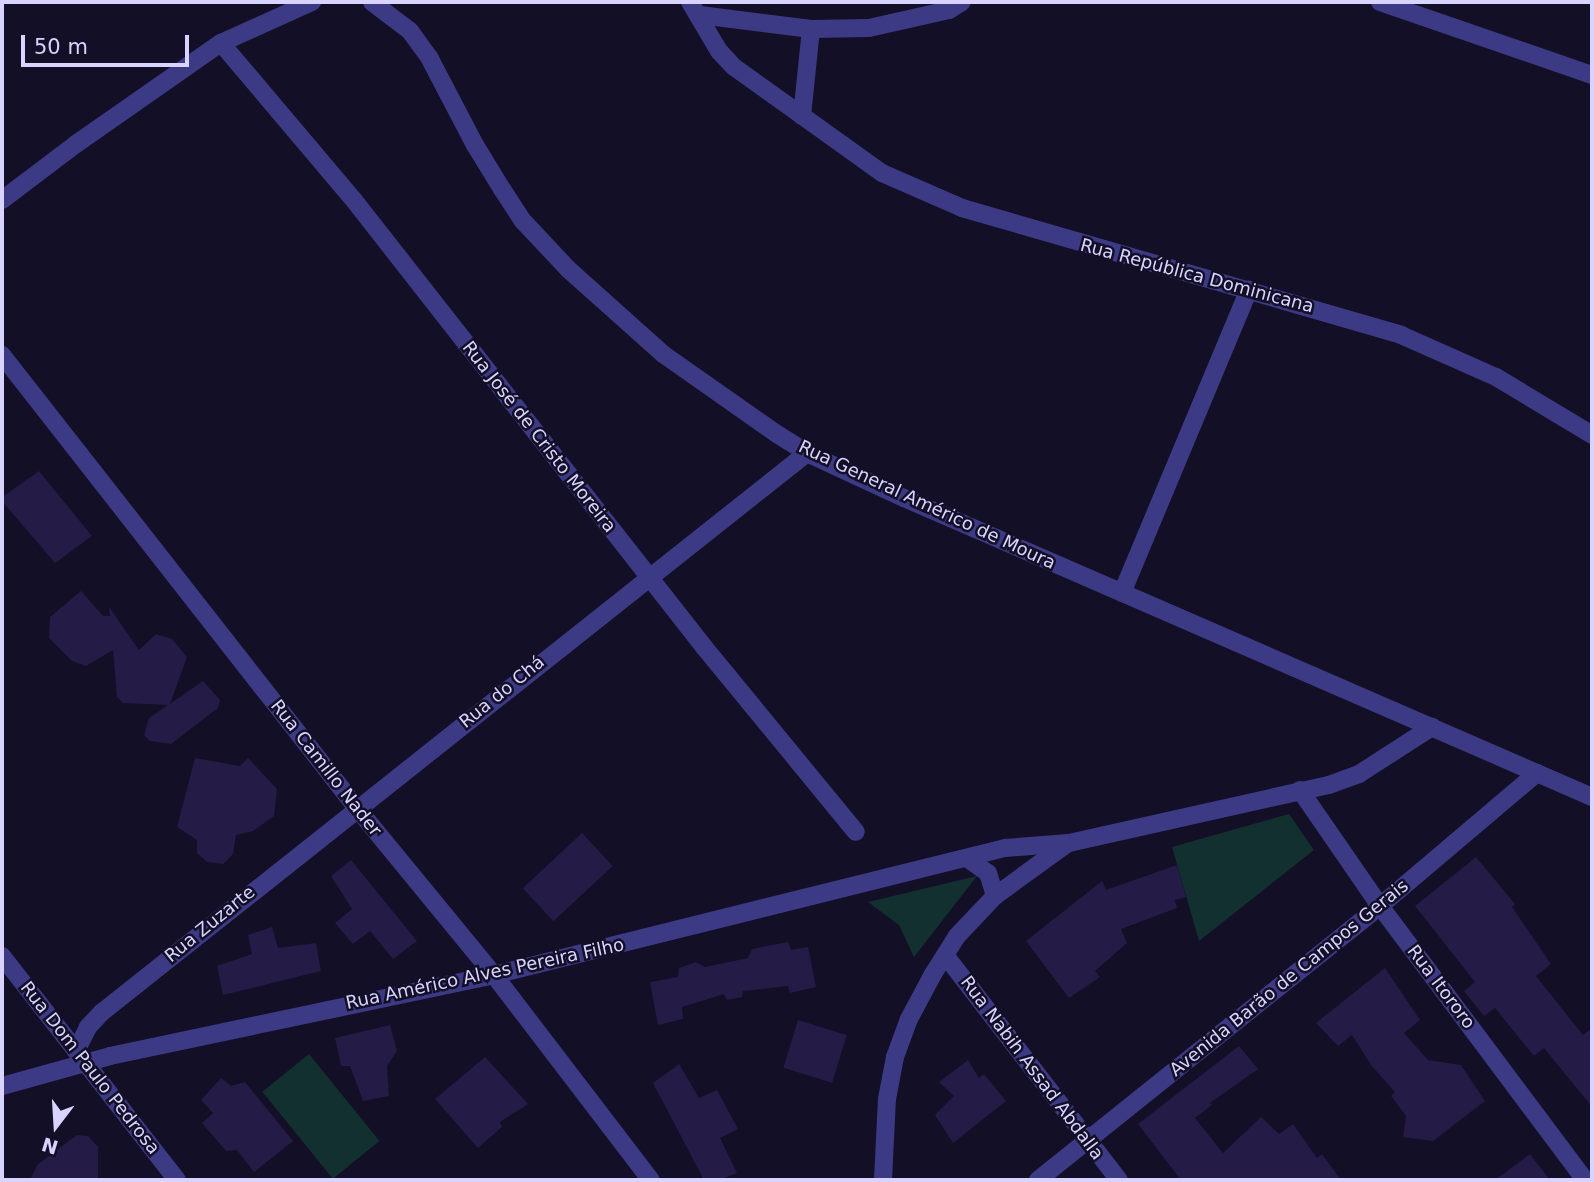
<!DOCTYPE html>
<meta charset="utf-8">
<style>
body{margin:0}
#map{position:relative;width:1594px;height:1182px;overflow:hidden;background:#130f26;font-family:"DejaVu Sans",sans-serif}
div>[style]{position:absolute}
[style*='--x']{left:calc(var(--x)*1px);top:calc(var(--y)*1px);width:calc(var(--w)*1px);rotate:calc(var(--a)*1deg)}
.green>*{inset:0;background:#12302f;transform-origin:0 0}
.building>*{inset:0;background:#241b47;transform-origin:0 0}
.street>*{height:18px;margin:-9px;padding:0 9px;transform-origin:9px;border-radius:9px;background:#3d3a85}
span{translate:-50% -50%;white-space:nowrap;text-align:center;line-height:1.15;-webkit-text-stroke:5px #130f26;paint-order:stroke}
.street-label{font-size:18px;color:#d9d4ff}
.frame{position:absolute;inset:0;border:4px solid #d9d4ff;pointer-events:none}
.north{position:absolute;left:21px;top:1091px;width:70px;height:70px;-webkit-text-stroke:5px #130f26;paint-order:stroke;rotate:197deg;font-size:19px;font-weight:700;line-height:28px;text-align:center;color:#d9d4ff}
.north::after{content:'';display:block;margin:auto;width:24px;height:32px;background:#d9d4ff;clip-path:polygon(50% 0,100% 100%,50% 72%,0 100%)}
.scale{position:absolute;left:21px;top:35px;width:168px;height:32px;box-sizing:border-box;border:4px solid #d9d4ff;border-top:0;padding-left:9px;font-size:21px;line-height:24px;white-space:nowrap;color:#d9d4ff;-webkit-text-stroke:5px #130f26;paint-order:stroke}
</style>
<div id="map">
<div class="green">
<i style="clip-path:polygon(1289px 814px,1314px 850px,1199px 941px,1172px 847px)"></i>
<i style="clip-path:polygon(977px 876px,914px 957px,899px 925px,868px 902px)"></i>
<i style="left:309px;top:1054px;width:112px;height:60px;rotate:51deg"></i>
</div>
<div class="building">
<i style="clip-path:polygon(39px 471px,92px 536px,55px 563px,2px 501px,2px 497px)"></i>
<i style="clip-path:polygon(81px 591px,103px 616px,110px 616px,109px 607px,139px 650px,156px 634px,172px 639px,187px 657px,170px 704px,203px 681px,220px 700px,218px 708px,171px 744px,150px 741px,144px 735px,149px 718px,168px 705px,123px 703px,117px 697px,113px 650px,86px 666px,72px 661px,49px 638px,50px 617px)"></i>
<i style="clip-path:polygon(195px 758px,240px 766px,248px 758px,277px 789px,274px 816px,253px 831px,236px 835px,233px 854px,223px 864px,207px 862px,197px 853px,197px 840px,177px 827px)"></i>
<i style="left:582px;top:833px;width:45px;height:81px;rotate:47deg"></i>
<i style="clip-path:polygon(1476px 857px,1515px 904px,1512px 907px,1551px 964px,1536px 976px,1583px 1035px,1592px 1028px,1592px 1107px,1544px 1048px,1534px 1056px,1495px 1008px,1484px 1016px,1464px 991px,1475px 982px,1415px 906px)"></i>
<i style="clip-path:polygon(351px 860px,417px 941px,393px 959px,370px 931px,353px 944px,335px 923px,352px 909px,331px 876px)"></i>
<i style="clip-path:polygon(1177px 865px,1186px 897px,1175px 900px,1177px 908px,1121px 929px,1127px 943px,1095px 971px,1100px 977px,1069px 998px,1026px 941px,1102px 881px,1106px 890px)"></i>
<i style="clip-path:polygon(272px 927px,278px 948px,316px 943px,321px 971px,223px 995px,217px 966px,252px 954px,248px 935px)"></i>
<i style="clip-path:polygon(788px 942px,791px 950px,808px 947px,816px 987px,790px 993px,788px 986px,743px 991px,742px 997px,727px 1000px,724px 994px,682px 1007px,683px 1019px,658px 1025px,650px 982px,678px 977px,679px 968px,696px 962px,705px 967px,748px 958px,752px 949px)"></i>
<i style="clip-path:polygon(1385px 968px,1420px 1020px,1404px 1033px,1428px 1060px,1461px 1065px,1485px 1101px,1433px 1141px,1403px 1137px,1406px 1116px,1391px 1096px,1395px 1092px,1371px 1065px,1352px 1035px,1338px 1046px,1316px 1023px)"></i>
<i style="left:798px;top:1020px;width:51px;height:50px;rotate:17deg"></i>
<i style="clip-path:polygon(390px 1025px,397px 1051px,387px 1066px,389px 1096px,363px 1101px,350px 1066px,341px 1066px,335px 1038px)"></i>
<i style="clip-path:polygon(1239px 1046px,1258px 1069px,1210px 1103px,1212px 1105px,1195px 1118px,1223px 1153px,1261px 1117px,1279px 1134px,1293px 1124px,1317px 1158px,1322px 1154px,1341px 1180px,1181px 1180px,1138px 1124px)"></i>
<i style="clip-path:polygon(485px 1057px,528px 1104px,500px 1122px,502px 1127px,478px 1148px,435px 1099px)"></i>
<i style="clip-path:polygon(968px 1060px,979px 1078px,984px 1074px,1006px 1101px,953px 1143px,935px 1115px,954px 1096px,939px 1082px)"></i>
<i style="clip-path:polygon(679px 1064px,699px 1098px,717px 1090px,738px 1129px,720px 1138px,737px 1173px,719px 1180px,704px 1180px,653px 1083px)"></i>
<i style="clip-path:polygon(221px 1078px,231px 1086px,245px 1082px,293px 1141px,254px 1172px,237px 1150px,226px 1151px,202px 1123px,213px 1113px,201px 1100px)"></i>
<i style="clip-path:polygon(77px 1135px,88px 1136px,98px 1147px,98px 1180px,30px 1180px,38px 1164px)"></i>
<i style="clip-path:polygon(1530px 1154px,1550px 1180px,1495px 1180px)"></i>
</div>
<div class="street">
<i style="--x:372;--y:2;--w:48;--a:37.3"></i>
<i style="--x:410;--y:31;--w:34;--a:54"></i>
<i style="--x:430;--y:59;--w:97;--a:62.4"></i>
<i style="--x:475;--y:145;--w:52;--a:58.5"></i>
<i style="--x:502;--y:189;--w:38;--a:57"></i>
<i style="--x:523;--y:221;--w:66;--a:46.8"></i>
<i style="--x:568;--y:269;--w:127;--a:41.8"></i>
<i style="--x:663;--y:354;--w:139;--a:35.1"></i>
<i style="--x:777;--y:434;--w:36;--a:32"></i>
<i style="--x:807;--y:453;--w:107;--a:24.9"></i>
<i style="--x:904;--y:498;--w:750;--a:23.49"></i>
<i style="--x:690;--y:2;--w:57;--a:59.4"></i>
<i style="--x:719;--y:51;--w:22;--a:47"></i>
<i style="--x:734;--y:67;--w:182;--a:35.6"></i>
<i style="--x:882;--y:173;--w:87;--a:23.6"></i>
<i style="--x:962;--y:208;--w:457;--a:16.1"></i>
<i style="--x:1401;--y:335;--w:104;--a:23.9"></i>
<i style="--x:1496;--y:377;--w:112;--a:31.1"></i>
<i style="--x:1380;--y:2;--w:224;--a:19"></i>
<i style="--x:700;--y:15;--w:112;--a:7.2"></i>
<i style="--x:811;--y:29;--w:58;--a:-1"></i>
<i style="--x:869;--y:28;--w:82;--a:-12.7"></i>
<i style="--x:949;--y:10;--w:15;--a:-32"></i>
<i style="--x:221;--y:43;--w:204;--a:49.8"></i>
<i style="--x:353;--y:199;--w:569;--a:51.92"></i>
<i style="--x:704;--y:647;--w:239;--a:50.6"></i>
<i style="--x:802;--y:116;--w:87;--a:-84.1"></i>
<i style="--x:2;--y:200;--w:93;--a:-37.1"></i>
<i style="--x:76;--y:144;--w:177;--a:-34.9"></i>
<i style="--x:221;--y:43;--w:100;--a:-24.3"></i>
<i style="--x:2;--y:355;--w:574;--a:51.93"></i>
<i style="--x:356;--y:807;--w:217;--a:50.6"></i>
<i style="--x:494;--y:975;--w:258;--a:52.6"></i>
<i style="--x:1122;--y:593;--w:329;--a:-67.3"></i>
<i style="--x:1300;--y:790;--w:141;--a:55.4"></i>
<i style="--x:1380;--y:906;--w:342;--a:53.2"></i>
<i style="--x:968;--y:859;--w:24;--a:35"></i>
<i style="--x:988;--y:873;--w:24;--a:73"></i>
<i style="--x:945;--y:955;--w:284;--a:52.3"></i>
<i style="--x:2;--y:956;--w:284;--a:52"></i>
<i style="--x:76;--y:1051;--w:27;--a:-63"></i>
<i style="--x:88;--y:1027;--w:19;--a:-47"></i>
<i style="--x:101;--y:1013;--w:901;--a:-38.42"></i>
<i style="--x:2;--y:1086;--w:112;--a:-15.5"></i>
<i style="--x:110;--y:1056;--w:392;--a:-11.9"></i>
<i style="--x:494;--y:975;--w:527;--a:-13.96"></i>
<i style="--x:1005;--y:848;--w:64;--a:-4.5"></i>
<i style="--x:1069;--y:843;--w:266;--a:-12.6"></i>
<i style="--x:1329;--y:785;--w:32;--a:-20"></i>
<i style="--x:1359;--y:774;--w:87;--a:-32.8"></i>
<i style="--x:883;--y:1180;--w:81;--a:-87.2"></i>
<i style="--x:887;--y:1099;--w:43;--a:-79.2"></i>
<i style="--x:895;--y:1057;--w:40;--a:-69.8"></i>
<i style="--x:909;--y:1019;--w:51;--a:-61.9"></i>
<i style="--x:933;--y:974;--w:45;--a:-57.7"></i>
<i style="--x:957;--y:936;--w:55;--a:-46.5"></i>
<i style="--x:995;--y:896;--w:90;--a:-36"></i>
<i style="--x:1038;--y:1180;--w:438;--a:-38.7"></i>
<i style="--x:1380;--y:906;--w:206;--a:-40.3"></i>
</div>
<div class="street-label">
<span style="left:1197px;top:276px;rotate:15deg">Rua República Dominicana</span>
<span style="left:539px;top:437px;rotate:52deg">Rua José de Cristo Moreira</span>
<span style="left:927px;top:505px;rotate:25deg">Rua General Américo de Moura</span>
<span style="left:502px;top:692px;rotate:-39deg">Rua do Chá</span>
<span style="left:326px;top:768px;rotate:52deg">Rua Camillo Nader</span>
<span style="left:210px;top:924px;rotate:-39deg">Rua Zuzarte</span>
<span style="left:485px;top:974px;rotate:-12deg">Rua Américo Alves Pereira Filho</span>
<span style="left:1289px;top:978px;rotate:-39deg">Avenida Barão de Campos Gerais</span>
<span style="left:1441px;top:987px;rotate:53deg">Rua Itororo</span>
<span style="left:90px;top:1068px;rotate:52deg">Rua Dom Paulo Pedrosa</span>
<span style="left:1032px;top:1068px;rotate:53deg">Rua Nabih Assad Abdalla</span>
</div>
<div class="frame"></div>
<div class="north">N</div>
<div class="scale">50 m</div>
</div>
